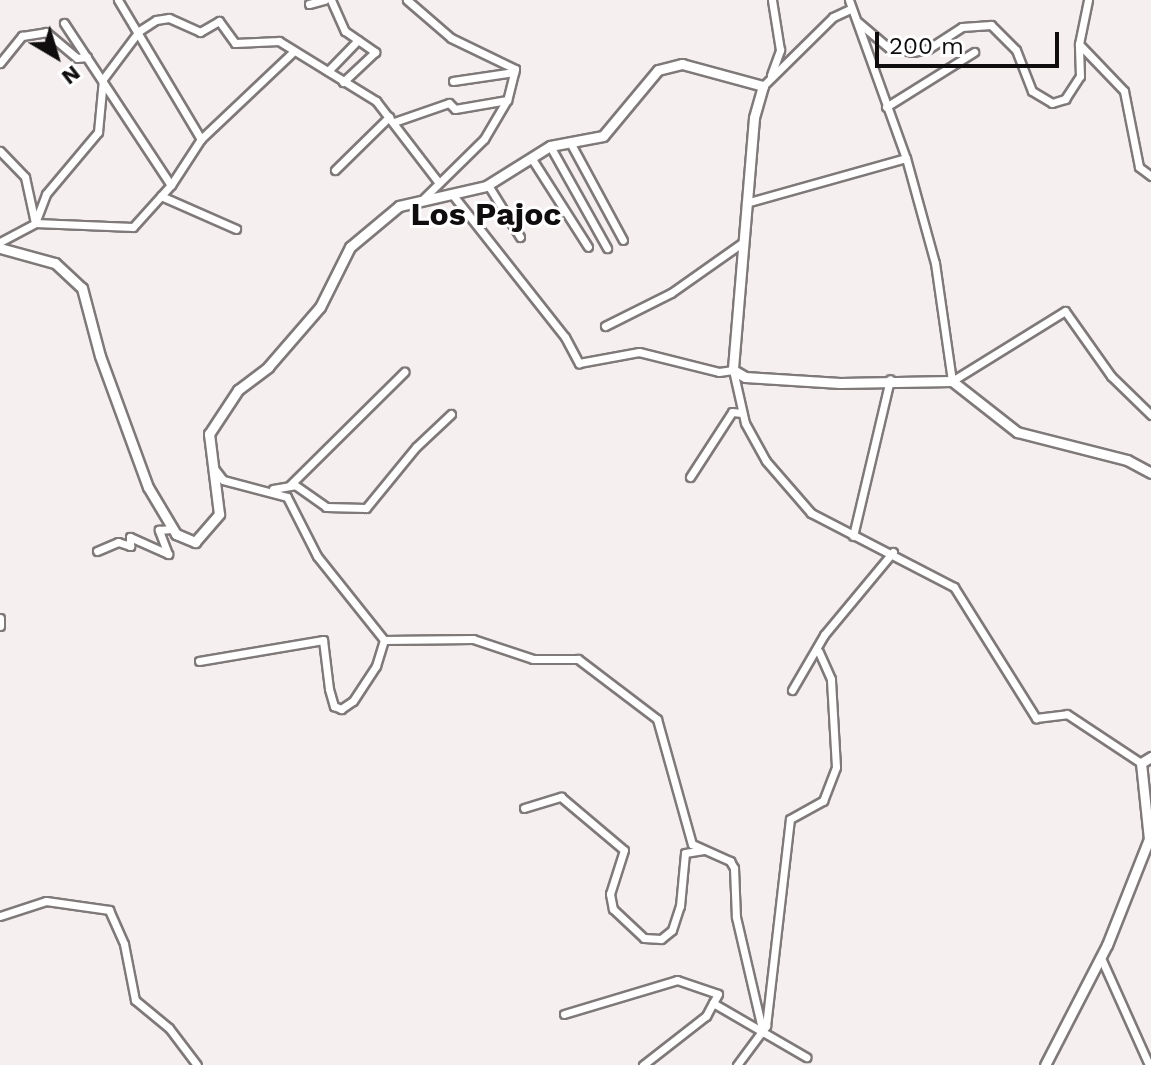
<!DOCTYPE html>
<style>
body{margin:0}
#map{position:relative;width:1151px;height:1065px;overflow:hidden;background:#f6eff0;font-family:"Work Sans",sans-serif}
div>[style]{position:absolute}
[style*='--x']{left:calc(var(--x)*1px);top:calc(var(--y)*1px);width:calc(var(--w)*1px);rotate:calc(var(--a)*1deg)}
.roads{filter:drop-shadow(2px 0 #7f7979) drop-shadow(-2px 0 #7f7979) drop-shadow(0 2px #7f7979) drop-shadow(0 -2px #7f7979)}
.minor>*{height:7px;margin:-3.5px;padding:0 3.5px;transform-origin:3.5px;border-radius:3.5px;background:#fff}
.tertiary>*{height:9px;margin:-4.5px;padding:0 4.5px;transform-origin:4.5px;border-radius:4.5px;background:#fff}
span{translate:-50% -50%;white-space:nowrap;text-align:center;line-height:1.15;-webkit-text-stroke:6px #fff;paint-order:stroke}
.quarter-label{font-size:32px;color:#0f0d0d;font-weight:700}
.north{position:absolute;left:16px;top:16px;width:80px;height:80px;-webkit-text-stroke:6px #fff;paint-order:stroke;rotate:142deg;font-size:22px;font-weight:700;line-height:32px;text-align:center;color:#0f0d0d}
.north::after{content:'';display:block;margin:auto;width:28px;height:36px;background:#0f0d0d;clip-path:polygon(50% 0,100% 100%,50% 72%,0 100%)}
.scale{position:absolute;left:875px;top:32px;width:184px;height:36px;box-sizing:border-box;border:4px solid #0f0d0d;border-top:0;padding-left:10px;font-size:24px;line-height:28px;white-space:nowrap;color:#0f0d0d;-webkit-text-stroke:6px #fff;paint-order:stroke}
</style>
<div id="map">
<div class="roads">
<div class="minor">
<i style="--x:118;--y:0;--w:162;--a:59.2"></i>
<i style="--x:331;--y:0;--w:34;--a:66"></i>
<i style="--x:345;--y:31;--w:37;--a:35"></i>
<i style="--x:375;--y:52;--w:44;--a:136.8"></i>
<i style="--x:407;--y:0;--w:58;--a:40.8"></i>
<i style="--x:451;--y:38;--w:71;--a:25.8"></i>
<i style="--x:515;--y:69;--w:32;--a:104"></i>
<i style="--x:507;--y:100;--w:45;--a:120.5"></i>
<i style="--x:484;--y:139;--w:84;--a:135.5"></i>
<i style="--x:849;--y:0;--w:168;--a:70.2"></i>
<i style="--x:906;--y:158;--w:109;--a:74.6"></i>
<i style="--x:935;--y:263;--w:119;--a:81.8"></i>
<i style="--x:952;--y:381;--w:133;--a:-31.8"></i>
<i style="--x:1065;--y:311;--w:80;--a:54.7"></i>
<i style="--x:1111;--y:376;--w:56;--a:44.3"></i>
<i style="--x:309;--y:4;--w:16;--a:-15"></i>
<i style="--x:858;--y:22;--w:42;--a:40.2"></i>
<i style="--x:890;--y:49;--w:23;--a:7"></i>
<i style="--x:913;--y:52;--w:15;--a:-11"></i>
<i style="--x:928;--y:49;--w:40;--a:-32.9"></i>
<i style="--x:962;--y:27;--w:29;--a:-4"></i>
<i style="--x:991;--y:25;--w:35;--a:45"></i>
<i style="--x:1016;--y:50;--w:44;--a:68.7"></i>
<i style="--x:1032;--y:91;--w:23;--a:31"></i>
<i style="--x:1052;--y:103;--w:14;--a:-17"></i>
<i style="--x:1065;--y:99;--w:27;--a:-57"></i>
<i style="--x:1080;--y:76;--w:32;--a:-92"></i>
<i style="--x:1079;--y:44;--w:45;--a:-78.4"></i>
<i style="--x:64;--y:23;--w:194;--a:56.6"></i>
<i style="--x:1079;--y:44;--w:65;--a:46.2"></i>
<i style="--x:1124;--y:91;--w:77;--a:78.8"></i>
<i style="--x:1139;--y:167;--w:15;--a:37"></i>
<i style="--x:0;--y:63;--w:35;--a:-51"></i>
<i style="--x:22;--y:36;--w:24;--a:-9"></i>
<i style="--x:46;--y:32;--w:40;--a:40"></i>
<i style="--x:77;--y:58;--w:10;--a:-6"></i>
<i style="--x:328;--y:71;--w:43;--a:-45.9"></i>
<i style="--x:771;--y:75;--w:27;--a:-70"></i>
<i style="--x:780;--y:50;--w:51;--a:-99.1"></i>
<i style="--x:453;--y:81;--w:62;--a:-8.4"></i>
<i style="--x:763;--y:86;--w:98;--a:-44.6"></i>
<i style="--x:833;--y:17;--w:19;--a:-25"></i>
<i style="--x:886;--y:107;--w:104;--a:-32"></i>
<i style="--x:394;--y:122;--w:58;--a:-19.1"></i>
<i style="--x:449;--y:103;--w:8;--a:45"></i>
<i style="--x:455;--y:109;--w:53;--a:-9.8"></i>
<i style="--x:571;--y:144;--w:109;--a:61.6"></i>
<i style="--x:550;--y:146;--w:117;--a:60.8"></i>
<i style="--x:0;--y:151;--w:36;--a:46"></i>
<i style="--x:25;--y:177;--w:47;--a:77.7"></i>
<i style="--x:35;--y:223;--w:98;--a:2.3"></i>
<i style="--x:133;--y:227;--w:57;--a:-47.9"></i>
<i style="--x:171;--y:185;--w:55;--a:-56.9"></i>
<i style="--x:201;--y:139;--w:128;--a:-43.4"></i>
<i style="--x:532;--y:159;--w:104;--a:57.5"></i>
<i style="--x:335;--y:170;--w:76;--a:-44.5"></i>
<i style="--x:488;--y:185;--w:61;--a:58.4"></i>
<i style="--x:452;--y:194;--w:182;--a:51.7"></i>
<i style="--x:565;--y:337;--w:30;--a:62"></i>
<i style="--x:579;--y:363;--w:61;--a:-10.4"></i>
<i style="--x:639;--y:352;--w:82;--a:14"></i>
<i style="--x:719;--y:372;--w:14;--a:-8"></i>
<i style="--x:733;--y:370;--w:54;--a:77.2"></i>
<i style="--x:745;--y:423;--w:43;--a:61.1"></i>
<i style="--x:766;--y:461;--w:69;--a:49.1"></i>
<i style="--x:811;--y:513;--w:161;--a:27.4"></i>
<i style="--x:954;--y:587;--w:155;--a:58"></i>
<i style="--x:1036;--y:718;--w:31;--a:-7"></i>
<i style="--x:1067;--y:714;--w:89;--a:33.5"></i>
<i style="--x:161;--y:196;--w:82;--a:23.7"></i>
<i style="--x:746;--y:203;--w:166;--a:-15.7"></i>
<i style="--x:0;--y:242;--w:40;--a:-28"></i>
<i style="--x:35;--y:223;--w:31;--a:-69"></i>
<i style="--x:46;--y:194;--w:81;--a:-50"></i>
<i style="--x:98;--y:132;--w:53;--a:-84.6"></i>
<i style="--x:103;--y:79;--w:60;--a:-53.1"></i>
<i style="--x:139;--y:31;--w:20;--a:-33"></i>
<i style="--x:156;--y:20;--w:13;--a:-9"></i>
<i style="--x:169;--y:18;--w:34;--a:24"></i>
<i style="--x:200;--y:32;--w:22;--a:-30"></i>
<i style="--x:219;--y:21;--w:27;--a:54"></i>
<i style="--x:235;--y:43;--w:44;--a:-2.6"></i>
<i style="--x:279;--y:41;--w:114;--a:31.7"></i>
<i style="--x:376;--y:101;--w:103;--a:52.5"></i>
<i style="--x:605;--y:326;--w:74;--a:-26.6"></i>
<i style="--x:671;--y:293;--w:87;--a:-35.2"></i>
<i style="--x:213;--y:467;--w:16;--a:52"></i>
<i style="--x:223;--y:480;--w:66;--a:14.9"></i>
<i style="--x:287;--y:497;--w:66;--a:63"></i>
<i style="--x:317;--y:556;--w:107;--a:51.4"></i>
<i style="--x:384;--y:640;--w:89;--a:-0.6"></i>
<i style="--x:473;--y:639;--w:63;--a:18.4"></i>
<i style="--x:533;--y:659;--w:45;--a:0"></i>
<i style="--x:578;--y:659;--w:99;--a:37.2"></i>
<i style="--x:657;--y:719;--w:130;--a:74.4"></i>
<i style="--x:692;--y:844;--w:42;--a:24.1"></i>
<i style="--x:730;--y:861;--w:8;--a:60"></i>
<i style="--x:734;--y:868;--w:49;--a:87.7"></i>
<i style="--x:736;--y:917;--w:119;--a:76.9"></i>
<i style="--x:690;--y:477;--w:77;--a:-57.1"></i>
<i style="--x:732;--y:412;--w:10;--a:6"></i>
<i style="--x:290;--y:485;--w:161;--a:-44.7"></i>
<i style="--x:273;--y:489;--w:22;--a:-10"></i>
<i style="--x:295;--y:485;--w:38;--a:35"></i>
<i style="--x:326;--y:507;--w:40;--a:1.4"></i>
<i style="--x:366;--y:508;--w:79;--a:-50.7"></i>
<i style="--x:416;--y:447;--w:48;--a:-43.3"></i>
<i style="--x:853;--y:536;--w:161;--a:-76.7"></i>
<i style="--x:97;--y:551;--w:23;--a:-23"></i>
<i style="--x:118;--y:542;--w:13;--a:18"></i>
<i style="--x:130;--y:546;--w:9;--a:-90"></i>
<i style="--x:130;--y:537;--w:42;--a:24.1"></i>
<i style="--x:168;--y:554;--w:26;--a:-111"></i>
<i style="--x:159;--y:530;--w:12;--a:-5"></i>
<i style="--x:0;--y:618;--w:8;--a:90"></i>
<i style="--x:199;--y:661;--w:126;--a:-9.6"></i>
<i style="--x:323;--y:640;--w:49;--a:83"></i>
<i style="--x:329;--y:689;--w:18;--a:74"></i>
<i style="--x:334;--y:706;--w:8;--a:23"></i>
<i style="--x:341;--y:709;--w:14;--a:-34"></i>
<i style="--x:353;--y:701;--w:42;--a:-56.7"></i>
<i style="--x:376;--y:666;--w:27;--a:-73"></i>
<i style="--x:792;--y:690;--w:64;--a:-59.8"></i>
<i style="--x:824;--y:635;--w:108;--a:-50.3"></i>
<i style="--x:524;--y:808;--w:39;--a:-17"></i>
<i style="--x:561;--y:797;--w:82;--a:40.1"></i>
<i style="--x:624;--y:850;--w:46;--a:107.7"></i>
<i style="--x:610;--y:894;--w:15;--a:79"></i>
<i style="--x:613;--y:909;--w:42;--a:43.1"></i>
<i style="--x:644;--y:938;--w:17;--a:3"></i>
<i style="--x:661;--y:939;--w:14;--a:-39"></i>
<i style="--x:672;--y:930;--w:25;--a:-72"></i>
<i style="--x:680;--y:906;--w:53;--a:-84.6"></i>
<i style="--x:685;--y:853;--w:19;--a:-9"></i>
<i style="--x:0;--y:916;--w:48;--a:-18.1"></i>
<i style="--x:46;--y:901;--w:64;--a:8.1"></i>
<i style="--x:109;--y:910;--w:37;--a:66"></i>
<i style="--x:124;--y:944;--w:57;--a:78.9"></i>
<i style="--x:135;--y:1000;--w:44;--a:39.5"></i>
<i style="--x:169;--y:1028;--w:46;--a:52.9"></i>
<i style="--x:1101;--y:958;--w:117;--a:65.8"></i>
<i style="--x:564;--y:1014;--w:118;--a:-16.7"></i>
<i style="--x:677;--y:980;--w:43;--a:18.9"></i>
<i style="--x:718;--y:994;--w:10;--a:119"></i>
<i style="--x:713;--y:1003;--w:108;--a:30.1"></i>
<i style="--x:643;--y:1065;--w:80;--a:-37.9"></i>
<i style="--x:706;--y:1016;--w:15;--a:-62"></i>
<i style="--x:737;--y:1065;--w:49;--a:-53.4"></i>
<i style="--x:766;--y:1026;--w:208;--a:-83.4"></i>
<i style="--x:790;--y:819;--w:38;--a:-29"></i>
<i style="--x:823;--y:801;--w:36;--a:-69"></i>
<i style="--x:836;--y:767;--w:88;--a:-93.3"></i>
<i style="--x:831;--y:679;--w:30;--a:-114"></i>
</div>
<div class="tertiary">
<i style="--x:0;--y:248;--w:57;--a:15.3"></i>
<i style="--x:55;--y:263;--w:37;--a:43"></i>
<i style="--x:82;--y:288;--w:70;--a:75.2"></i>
<i style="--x:100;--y:356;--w:140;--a:69.9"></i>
<i style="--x:148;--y:487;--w:55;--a:59.2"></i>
<i style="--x:176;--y:534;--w:21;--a:23"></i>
<i style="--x:195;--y:542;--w:37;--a:-49"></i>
<i style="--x:219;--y:514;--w:81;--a:-97.1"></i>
<i style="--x:209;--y:434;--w:53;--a:-56.6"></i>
<i style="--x:238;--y:390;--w:38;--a:-37"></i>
<i style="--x:268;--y:367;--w:79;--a:-49.1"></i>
<i style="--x:320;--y:307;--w:67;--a:-63.4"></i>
<i style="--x:350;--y:247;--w:64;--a:-39.9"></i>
<i style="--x:399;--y:206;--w:89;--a:-12.9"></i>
<i style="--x:486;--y:186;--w:75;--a:-32"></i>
<i style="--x:550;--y:146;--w:54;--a:-10.7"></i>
<i style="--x:603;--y:136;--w:86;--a:-50.2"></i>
<i style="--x:658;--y:70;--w:25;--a:-14"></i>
<i style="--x:682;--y:64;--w:84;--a:15.2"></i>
<i style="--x:763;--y:86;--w:33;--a:106"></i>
<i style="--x:754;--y:118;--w:253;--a:94.8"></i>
<i style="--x:733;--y:370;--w:14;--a:30"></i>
<i style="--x:745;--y:377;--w:95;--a:3.6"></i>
<i style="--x:840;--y:383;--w:112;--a:-1"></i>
<i style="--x:952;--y:381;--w:83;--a:38.1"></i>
<i style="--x:1017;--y:432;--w:114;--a:14.3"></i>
<i style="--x:1127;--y:460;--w:27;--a:28"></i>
<i style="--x:1045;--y:1065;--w:135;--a:-62.7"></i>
<i style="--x:1107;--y:945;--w:114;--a:-68.4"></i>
<i style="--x:1149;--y:839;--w:76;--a:-96"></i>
<i style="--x:1141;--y:763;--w:12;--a:-31"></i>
</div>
</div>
<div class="quarter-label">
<span style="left:486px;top:214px">Los Pajoc</span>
</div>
<div class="north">N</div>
<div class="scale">200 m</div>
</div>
